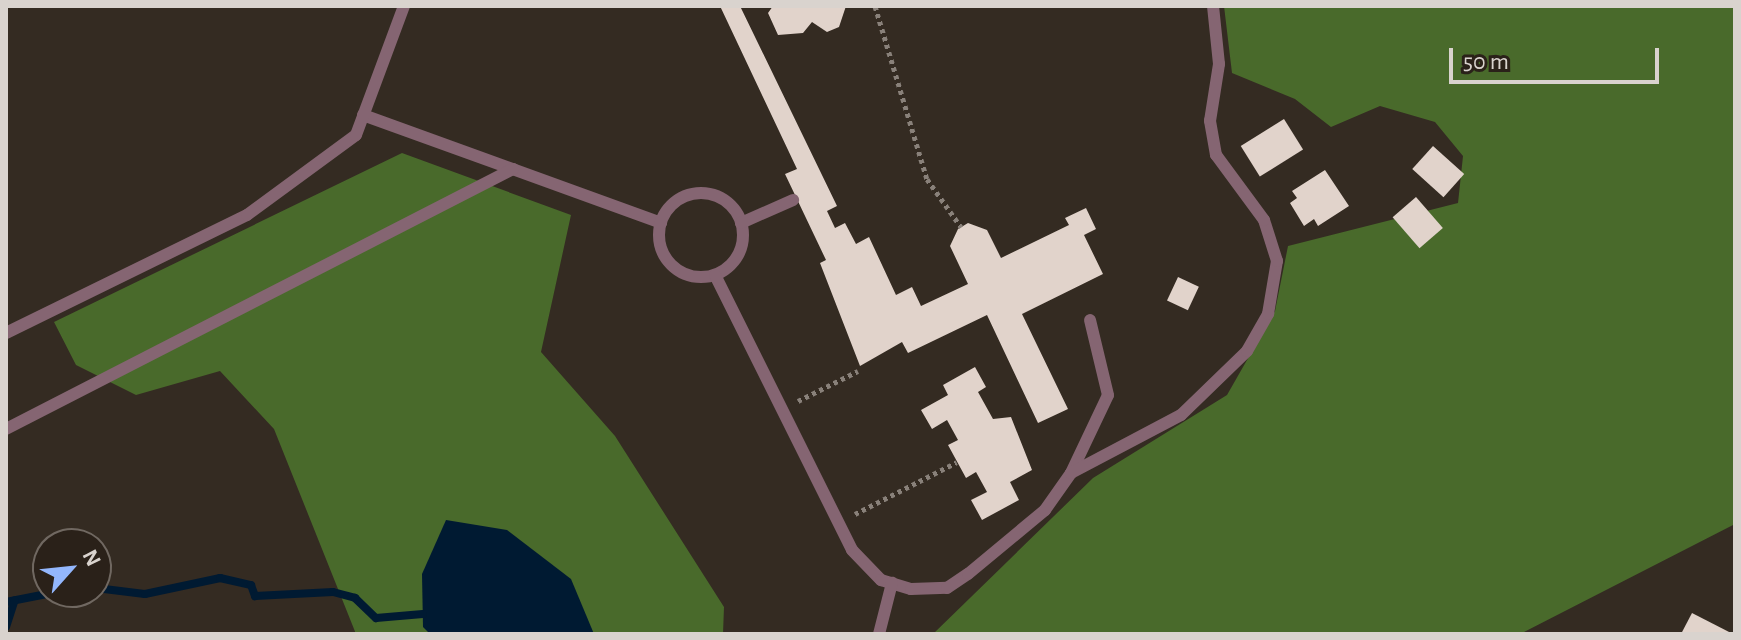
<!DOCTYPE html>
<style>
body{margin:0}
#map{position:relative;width:1741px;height:640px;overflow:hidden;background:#342b22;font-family:"Alegreya Sans",sans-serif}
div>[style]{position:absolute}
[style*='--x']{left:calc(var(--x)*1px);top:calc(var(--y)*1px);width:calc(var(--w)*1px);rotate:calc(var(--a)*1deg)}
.forest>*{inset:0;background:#496a2b}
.water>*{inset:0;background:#001a32}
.stream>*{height:8px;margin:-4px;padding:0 4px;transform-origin:4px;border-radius:4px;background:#001a32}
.building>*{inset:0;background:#e1d3cb;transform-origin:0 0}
.path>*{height:5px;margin-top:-2.5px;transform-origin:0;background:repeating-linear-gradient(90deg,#89817a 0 4px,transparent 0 8px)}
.lane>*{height:12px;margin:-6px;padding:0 6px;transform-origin:6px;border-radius:6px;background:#856572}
.lane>.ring{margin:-6px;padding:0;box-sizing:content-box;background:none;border:12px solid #856572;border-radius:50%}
span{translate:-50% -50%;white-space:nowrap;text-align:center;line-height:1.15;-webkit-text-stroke:8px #2a2119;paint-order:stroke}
.frame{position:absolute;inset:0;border:8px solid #d9d3ce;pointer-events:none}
.north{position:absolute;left:32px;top:528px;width:80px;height:80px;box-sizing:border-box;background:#2a2119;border:2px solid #706861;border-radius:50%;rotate:63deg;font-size:22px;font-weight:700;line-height:32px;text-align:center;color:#d9d3ce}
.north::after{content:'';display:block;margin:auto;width:28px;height:36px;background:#93b7fd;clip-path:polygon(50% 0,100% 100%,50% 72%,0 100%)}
.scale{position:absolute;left:1449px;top:48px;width:210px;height:36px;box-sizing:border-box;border:4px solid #d9d3ce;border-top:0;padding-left:10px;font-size:24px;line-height:28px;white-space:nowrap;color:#d9d3ce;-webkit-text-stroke:6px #2a2119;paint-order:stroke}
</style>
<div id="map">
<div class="forest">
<i style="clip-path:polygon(1224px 6px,1735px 6px,1735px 524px,1520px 634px,933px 634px,1093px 478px,1227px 395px,1275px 311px,1288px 246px,1458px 203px,1463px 156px,1435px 122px,1380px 106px,1331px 127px,1295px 99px,1232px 73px)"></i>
<i style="clip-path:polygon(402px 153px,571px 215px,541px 352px,615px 436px,724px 607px,723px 634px,356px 634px,274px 429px,220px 371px,136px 395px,76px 365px,54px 322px)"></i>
</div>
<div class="water">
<i style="clip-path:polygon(446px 520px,507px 530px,571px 579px,594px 634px,430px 634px,423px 627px,422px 574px)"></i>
</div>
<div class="stream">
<i style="--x:96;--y:588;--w:49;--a:7"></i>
<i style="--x:145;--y:594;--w:77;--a:-12"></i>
<i style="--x:220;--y:578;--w:32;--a:13"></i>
<i style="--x:251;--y:585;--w:12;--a:70"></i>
<i style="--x:255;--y:596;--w:78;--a:-2.9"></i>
<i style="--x:333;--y:592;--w:23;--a:15"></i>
<i style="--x:355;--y:598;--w:29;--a:44"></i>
<i style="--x:376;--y:618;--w:47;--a:-4.9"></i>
<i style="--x:6;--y:602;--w:52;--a:-11.1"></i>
<i style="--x:6;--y:627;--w:28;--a:-72"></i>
</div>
<div class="building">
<i style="clip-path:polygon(720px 6px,740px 6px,837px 206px,827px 211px,835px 228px,845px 223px,856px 244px,869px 237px,896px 295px,912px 287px,921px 306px,968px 284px,950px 246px,958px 229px,968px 223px,987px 230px,1001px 258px,1069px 225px,1065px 218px,1086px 208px,1096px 229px,1084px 235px,1103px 274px,1022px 314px,1068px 409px,1038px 423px,987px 315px,908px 353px,902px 342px,860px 366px,820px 263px,826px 260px,785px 174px,797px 169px)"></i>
<i style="clip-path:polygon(773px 6px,846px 6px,839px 27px,827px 32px,812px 22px,803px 33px,778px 35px,768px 13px)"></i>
<i style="left:1284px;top:119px;width:36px;height:51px;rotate:58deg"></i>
<i style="left:1433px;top:146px;width:42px;height:31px;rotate:42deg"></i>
<i style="clip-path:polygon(1325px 170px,1349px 206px,1318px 226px,1314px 219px,1304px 226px,1290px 203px,1297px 198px,1292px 191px)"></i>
<i style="left:1416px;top:197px;width:41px;height:31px;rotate:49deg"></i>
<i style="left:1178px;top:277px;width:23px;height:26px;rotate:25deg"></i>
<i style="clip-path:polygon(975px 367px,986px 387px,978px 392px,993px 419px,1011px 417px,1032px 470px,1010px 482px,1019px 500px,982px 520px,971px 500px,987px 492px,976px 472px,966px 478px,948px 445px,958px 440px,947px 420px,932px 429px,921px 410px,948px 395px,943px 385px)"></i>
<i style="clip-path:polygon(1692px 613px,1733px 634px,1681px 634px)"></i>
</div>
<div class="path">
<i style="--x:875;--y:6;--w:181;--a:73.3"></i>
<i style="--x:927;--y:179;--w:59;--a:54.7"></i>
<i style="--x:798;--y:401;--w:67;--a:-26.6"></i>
<i style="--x:855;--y:514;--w:114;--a:-27"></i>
</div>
<div class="lane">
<i style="--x:363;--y:115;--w:317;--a:19.9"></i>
<i class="ring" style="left:659px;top:193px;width:72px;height:72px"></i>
<i style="--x:741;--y:223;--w:57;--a:-23.9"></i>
<i style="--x:715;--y:275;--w:307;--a:63.5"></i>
<i style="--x:852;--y:550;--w:42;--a:46"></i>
<i style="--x:881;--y:580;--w:31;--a:17"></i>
<i style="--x:911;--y:589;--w:36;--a:-2"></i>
<i style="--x:947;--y:588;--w:25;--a:-34"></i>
<i style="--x:968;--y:574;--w:100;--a:-39.7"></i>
<i style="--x:1045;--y:510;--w:45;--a:-54.9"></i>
<i style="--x:1071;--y:473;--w:86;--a:-64.6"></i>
<i style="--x:1108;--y:395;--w:77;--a:-103.5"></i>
<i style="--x:6;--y:333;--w:268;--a:-26.1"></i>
<i style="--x:247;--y:215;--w:135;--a:-36.3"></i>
<i style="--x:356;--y:135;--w:138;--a:-69.6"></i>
<i style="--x:6;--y:429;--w:570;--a:-27.15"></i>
<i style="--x:1071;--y:473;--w:124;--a:-27.8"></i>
<i style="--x:1181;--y:415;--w:92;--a:-44.1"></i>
<i style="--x:1247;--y:351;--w:43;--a:-60.4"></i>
<i style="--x:1268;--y:314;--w:54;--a:-80.4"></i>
<i style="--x:1277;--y:261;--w:43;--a:-107.6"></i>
<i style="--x:1264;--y:220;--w:81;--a:-126.4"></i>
<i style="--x:1216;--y:155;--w:35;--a:-100"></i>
<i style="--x:1210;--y:121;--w:58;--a:-81"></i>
<i style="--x:1219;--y:64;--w:58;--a:-95.9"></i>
<i style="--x:879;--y:634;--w:53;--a:-75.7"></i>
</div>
<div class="frame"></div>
<div class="north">N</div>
<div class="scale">50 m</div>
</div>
